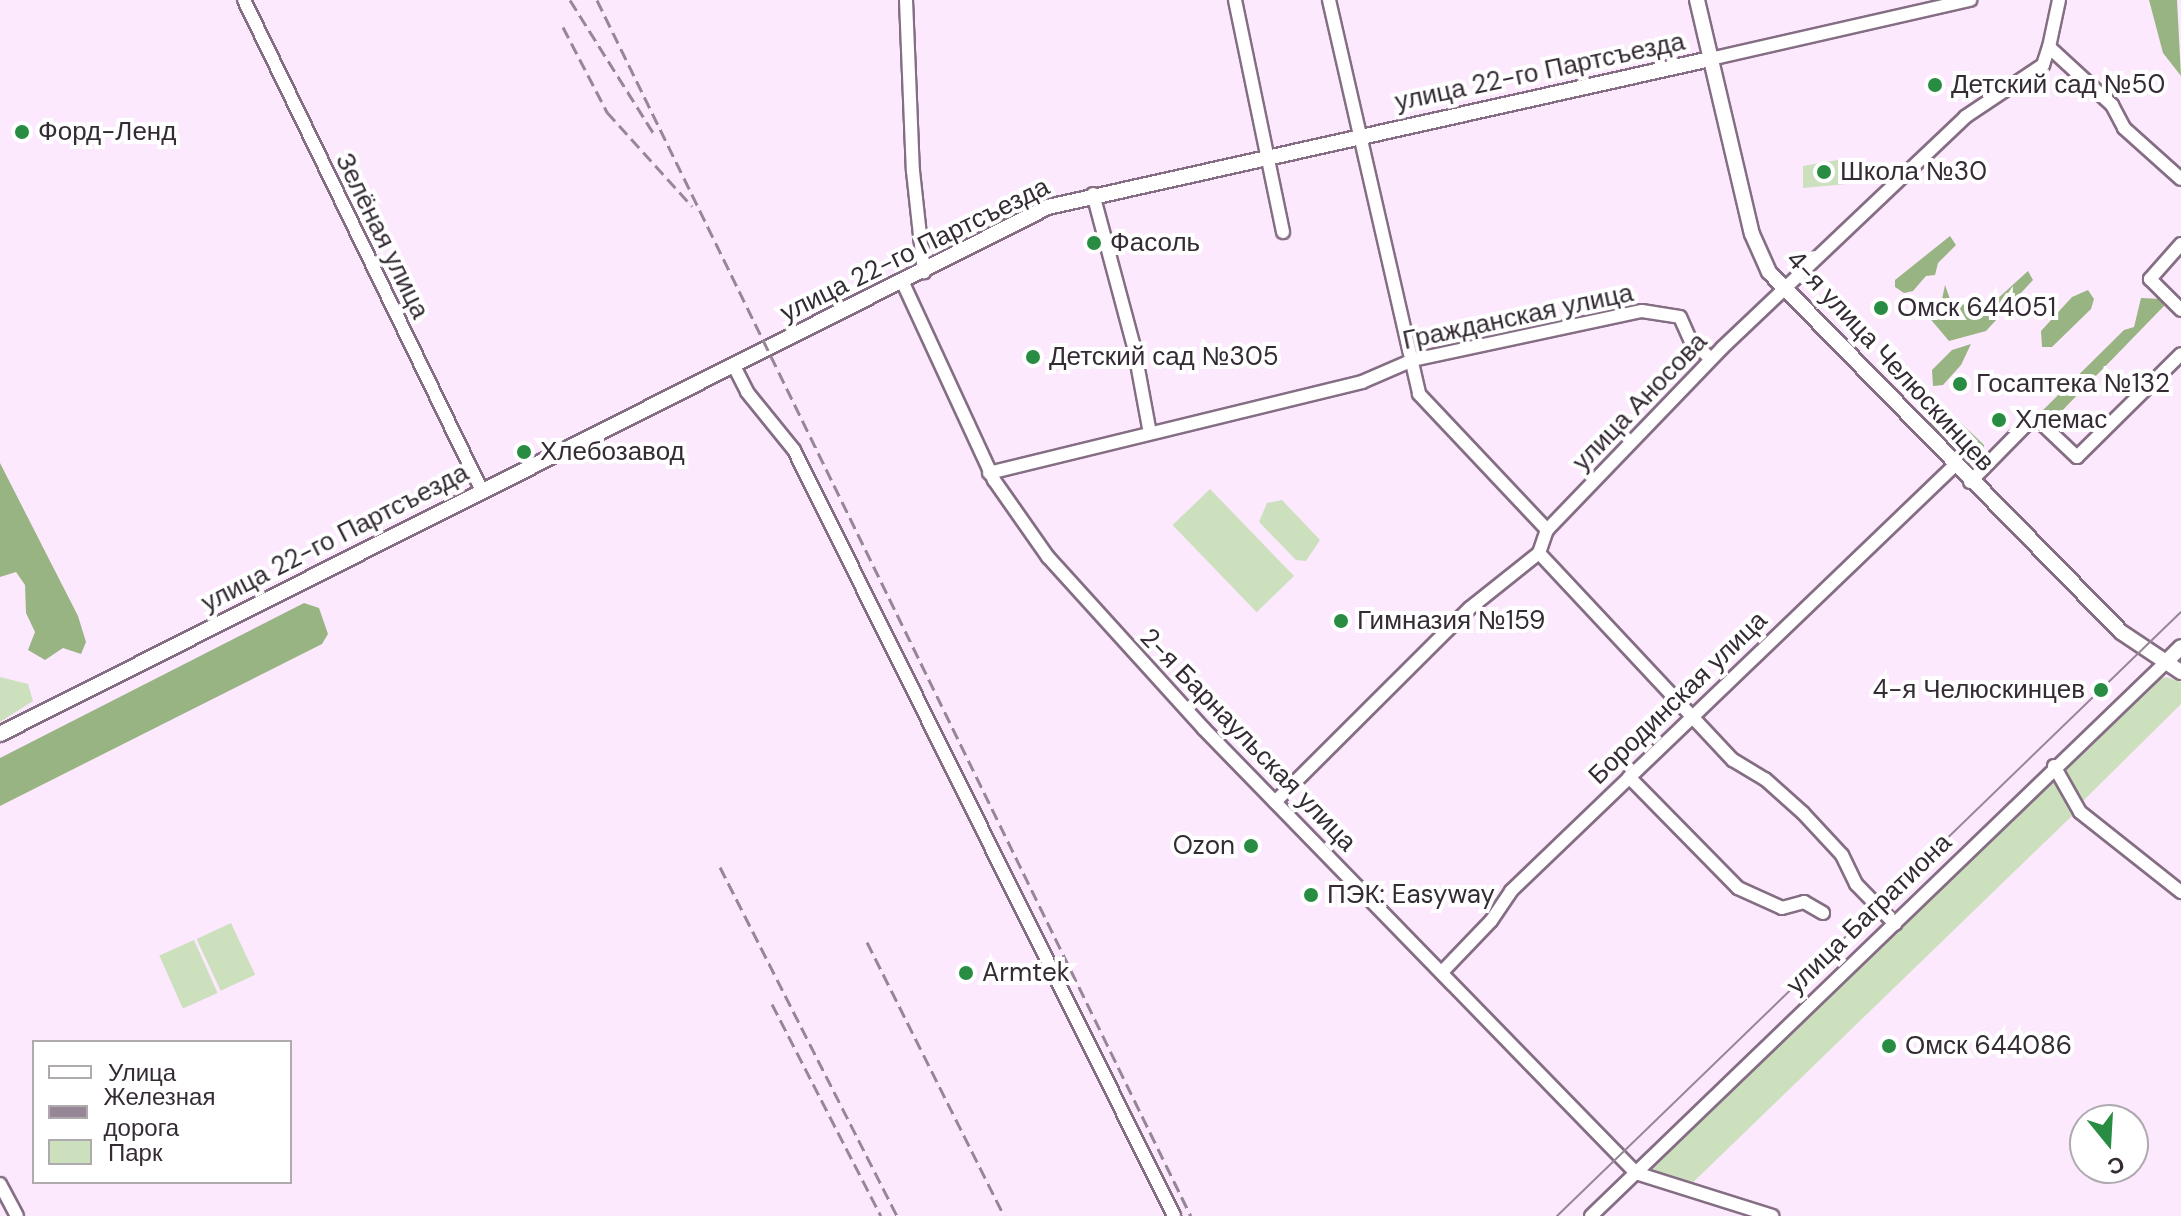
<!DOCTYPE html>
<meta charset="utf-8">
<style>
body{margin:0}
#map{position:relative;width:2181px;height:1216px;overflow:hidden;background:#fde9fd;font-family:"DM Sans",sans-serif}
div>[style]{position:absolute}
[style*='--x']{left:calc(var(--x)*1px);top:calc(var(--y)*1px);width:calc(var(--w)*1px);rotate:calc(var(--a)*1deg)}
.green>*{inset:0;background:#cce0be;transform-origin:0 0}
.forest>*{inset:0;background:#99b483}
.roads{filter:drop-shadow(2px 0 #856e84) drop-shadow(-2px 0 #856e84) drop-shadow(0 2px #856e84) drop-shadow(0 -2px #856e84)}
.minor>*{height:12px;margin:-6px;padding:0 6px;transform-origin:6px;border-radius:6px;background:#fff}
.major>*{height:14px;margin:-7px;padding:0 7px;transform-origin:7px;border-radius:7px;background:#fff}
.tram>*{height:2px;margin:-1px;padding:0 1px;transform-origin:1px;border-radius:1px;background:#968796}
.rail>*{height:3px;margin-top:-1.5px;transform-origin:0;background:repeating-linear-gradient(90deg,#968796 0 12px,transparent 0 18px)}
.dots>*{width:22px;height:22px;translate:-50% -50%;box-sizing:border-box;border:4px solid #fff;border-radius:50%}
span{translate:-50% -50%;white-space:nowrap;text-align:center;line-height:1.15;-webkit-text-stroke:8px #fff;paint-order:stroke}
.street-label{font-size:26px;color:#352b35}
.poi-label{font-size:26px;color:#352b35}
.left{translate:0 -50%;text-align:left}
.right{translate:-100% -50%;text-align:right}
.legend{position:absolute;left:32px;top:1040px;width:260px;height:144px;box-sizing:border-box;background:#fff;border:2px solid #aeaaae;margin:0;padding:10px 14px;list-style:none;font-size:24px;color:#352b35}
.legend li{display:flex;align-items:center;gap:16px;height:40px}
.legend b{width:40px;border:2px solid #aeaaae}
.north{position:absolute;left:2069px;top:1104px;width:80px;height:80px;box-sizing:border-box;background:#fff;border:2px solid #aeaaae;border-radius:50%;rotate:162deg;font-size:22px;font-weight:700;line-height:32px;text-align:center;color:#352b35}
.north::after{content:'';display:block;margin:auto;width:28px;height:36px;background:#288d43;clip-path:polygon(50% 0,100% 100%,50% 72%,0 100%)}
</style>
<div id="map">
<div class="green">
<i style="clip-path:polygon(1843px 159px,1848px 164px,1847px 184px,1803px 188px,1803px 166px)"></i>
<i style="left:1210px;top:489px;width:121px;height:52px;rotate:46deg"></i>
<i style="clip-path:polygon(1282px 500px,1320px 540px,1306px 561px,1296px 560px,1259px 522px,1267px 503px)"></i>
<i style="clip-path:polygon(0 677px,28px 684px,33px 701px,0 722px)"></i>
<i style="clip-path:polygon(2166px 677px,2181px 682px,2181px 704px,2081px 803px,2067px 778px,2066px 763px,2154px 681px)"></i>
<i style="clip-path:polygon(2052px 777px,2076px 812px,1683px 1192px,1646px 1174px,1648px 1165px)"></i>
<i style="left:231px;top:923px;width:57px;height:38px;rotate:65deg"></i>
<i style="left:194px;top:940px;width:58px;height:38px;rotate:66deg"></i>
</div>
<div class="forest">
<i style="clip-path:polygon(2149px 0,2177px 0,2181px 76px,2163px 53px)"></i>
<i style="clip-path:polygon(1950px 236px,1956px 245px,1938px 263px,1935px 275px,1926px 276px,1913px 291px,1904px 293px,1895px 287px,1895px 280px)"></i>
<i style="clip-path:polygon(2028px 271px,2033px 280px,1986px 331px,1949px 341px,1927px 315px,1942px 299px,1945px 285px,1952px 305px,1979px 304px,1984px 311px)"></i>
<i style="clip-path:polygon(2088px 290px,2094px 299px,2091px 309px,2052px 347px,2042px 347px,2041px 331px,2072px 297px)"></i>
<i style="clip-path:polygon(2141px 298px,2162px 299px,2164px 306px,2056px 417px,2043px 418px,2041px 412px,2124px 330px,2134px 327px)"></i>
<i style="clip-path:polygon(1971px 344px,1961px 365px,1943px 385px,1933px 386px,1932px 370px,1952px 350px)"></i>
<i style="clip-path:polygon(1939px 402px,1984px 445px,1984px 461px,1976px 464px,1967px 459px,1930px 423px)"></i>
<i style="clip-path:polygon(0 463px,78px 616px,86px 642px,81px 654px,63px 648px,45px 660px,28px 650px,35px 632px,26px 613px,25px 585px,16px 572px,0 577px)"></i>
<i style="clip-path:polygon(304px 603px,319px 608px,328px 634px,322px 644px,0 806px,0 758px)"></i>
</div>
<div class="roads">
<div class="minor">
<i style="--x:244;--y:0;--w:546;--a:64.14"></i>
<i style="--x:906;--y:0;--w:171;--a:87.7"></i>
<i style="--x:913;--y:171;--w:102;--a:83.8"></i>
<i style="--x:1235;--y:0;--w:237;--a:78.3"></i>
<i style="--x:1329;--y:0;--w:404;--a:77.1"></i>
<i style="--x:1419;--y:394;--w:187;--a:46.7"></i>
<i style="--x:2059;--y:0;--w:48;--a:102"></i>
<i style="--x:2049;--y:47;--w:86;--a:42.6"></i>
<i style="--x:2112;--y:105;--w:26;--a:62"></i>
<i style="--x:2124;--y:128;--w:76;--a:41.8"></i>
<i style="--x:1710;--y:59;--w:267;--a:-12.8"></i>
<i style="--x:1093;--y:194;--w:158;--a:75"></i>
<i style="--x:1134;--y:347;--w:87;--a:79.5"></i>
<i style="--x:2181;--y:244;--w:47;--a:131.5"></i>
<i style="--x:2150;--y:279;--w:44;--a:45"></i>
<i style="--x:903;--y:283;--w:217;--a:65.2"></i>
<i style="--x:994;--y:480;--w:94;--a:55"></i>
<i style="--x:1048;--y:557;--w:231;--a:47.8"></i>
<i style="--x:1203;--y:728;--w:621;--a:45.78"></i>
<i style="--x:1636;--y:1173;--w:143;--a:17.5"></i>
<i style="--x:734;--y:366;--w:29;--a:63"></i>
<i style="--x:747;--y:392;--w:75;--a:51"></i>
<i style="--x:794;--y:450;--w:855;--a:63.61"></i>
<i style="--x:989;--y:473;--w:384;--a:-13.7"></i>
<i style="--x:1362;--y:382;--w:56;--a:-23.3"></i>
<i style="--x:1413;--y:360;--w:234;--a:-12.1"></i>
<i style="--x:1642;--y:311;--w:38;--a:9"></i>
<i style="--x:1680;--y:317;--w:24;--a:66"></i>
<i style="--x:1690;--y:339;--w:29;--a:44"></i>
<i style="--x:1970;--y:482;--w:83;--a:-45.5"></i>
<i style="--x:2028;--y:423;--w:12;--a:-5"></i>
<i style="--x:2040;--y:422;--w:51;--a:43.4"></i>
<i style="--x:2077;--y:457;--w:146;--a:-44.7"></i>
<i style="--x:1539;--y:553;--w:284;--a:46.9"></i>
<i style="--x:1733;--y:760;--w:37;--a:31"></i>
<i style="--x:1765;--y:779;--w:51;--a:41.8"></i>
<i style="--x:1803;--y:813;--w:57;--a:47.1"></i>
<i style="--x:1842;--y:855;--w:32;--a:64"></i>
<i style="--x:1856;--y:884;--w:56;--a:45.7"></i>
<i style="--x:2054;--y:766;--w:53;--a:60.5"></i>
<i style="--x:2080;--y:812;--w:129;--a:38.4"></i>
<i style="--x:1629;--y:777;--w:156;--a:45.5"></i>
<i style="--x:1738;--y:888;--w:48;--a:24.4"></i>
<i style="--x:1782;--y:908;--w:23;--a:-15"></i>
<i style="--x:1804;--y:902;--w:22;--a:30"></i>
<i style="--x:1275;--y:802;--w:275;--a:-44.9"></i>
<i style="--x:1470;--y:608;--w:88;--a:-38.6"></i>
<i style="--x:1539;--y:553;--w:24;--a:-71"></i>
<i style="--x:1547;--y:530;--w:252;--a:-46.1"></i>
<i style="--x:1722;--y:348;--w:335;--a:-43.5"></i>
<i style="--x:1965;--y:117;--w:94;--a:-33.7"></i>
<i style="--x:2043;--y:65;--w:19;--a:-72"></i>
<i style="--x:1443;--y:971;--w:69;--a:-46.2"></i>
<i style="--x:1491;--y:921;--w:36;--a:-56"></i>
<i style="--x:1511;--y:891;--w:614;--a:-43.81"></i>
<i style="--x:0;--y:1184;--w:36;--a:62"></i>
<i style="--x:1591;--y:1216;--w:798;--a:-43.93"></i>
</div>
<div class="major">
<i style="--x:1697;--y:0;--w:240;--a:76.8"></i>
<i style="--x:1752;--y:234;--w:42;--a:65.9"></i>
<i style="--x:1769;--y:272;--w:503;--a:45.64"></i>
<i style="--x:2121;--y:632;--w:72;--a:33.7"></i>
<i style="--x:2166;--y:662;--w:21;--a:-45"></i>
<i style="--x:0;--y:734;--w:1173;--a:-26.7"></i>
<i style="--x:1048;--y:207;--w:678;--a:-12.6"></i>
</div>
</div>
<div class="tram">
<i style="--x:1557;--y:1216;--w:868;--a:-44.07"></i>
</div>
<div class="rail">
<i style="--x:570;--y:0;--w:158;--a:57.9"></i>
<i style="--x:597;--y:0;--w:1353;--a:63.97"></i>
<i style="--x:563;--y:27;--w:96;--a:62.6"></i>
<i style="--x:607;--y:112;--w:127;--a:47.9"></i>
<i style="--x:720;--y:867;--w:391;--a:63.1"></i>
<i style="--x:867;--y:942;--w:306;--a:63.4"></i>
<i style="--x:772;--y:1004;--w:238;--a:62.8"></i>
</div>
<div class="dots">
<i style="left:1935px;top:85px;background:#288d43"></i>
<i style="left:22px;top:132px;background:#288d43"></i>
<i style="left:1824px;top:172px;background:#288d43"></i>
<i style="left:1094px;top:243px;background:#288d43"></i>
<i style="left:1881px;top:308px;background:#288d43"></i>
<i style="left:1033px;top:357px;background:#288d43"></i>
<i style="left:1960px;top:384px;background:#288d43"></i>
<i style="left:1999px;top:420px;background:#288d43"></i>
<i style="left:524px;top:452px;background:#288d43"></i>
<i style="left:1341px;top:621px;background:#288d43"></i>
<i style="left:2101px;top:690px;background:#288d43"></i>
<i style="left:1251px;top:846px;background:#288d43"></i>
<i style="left:1311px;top:895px;background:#288d43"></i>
<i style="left:966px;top:973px;background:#288d43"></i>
<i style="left:1889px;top:1046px;background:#288d43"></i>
</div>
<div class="street-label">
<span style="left:1540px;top:72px;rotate:-12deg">улица 22-го Партсъезда</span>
<span style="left:382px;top:236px;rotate:64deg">Зелёная улица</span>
<span style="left:915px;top:250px;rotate:-26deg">улица 22-го Партсъезда</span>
<span style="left:1518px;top:317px;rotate:-12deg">Гражданская улица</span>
<span style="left:1890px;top:361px;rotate:47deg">4-я улица Челюскинцев</span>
<span style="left:1640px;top:402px;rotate:-46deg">улица Аносова</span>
<span style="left:335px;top:538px;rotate:-27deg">улица 22-го Партсъезда</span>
<span style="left:1678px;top:698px;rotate:-44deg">Бородинская улица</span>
<span style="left:1248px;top:740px;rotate:46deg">2-я Барнаульская улица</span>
<span style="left:1869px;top:914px;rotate:-44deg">улица Багратиона</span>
</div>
<div class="poi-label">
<span class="left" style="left:1951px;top:85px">Детский сад №50</span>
<span class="left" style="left:38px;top:132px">Форд-Ленд</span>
<span class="left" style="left:1840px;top:172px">Школа №30</span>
<span class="left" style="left:1110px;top:243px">Фасоль</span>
<span class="left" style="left:1897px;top:308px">Омск 644051</span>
<span class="left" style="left:1049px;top:357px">Детский сад №305</span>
<span class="left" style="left:1976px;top:384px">Госаптека №132</span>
<span class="left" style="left:2015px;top:420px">Хлемас</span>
<span class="left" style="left:540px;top:452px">Хлебозавод</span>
<span class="left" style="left:1357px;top:621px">Гимназия №159</span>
<span class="right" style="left:2085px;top:690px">4-я Челюскинцев</span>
<span class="right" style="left:1235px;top:846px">Ozon</span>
<span class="left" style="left:1327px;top:895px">ПЭК: Easyway</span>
<span class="left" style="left:982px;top:973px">Armtek</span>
<span class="left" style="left:1905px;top:1046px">Омск 644086</span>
</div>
<ul class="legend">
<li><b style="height:10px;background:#fff"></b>Улица</li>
<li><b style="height:10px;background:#968796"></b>Железная дорога</li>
<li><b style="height:22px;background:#cce0be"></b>Парк</li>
</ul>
<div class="north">С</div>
</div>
